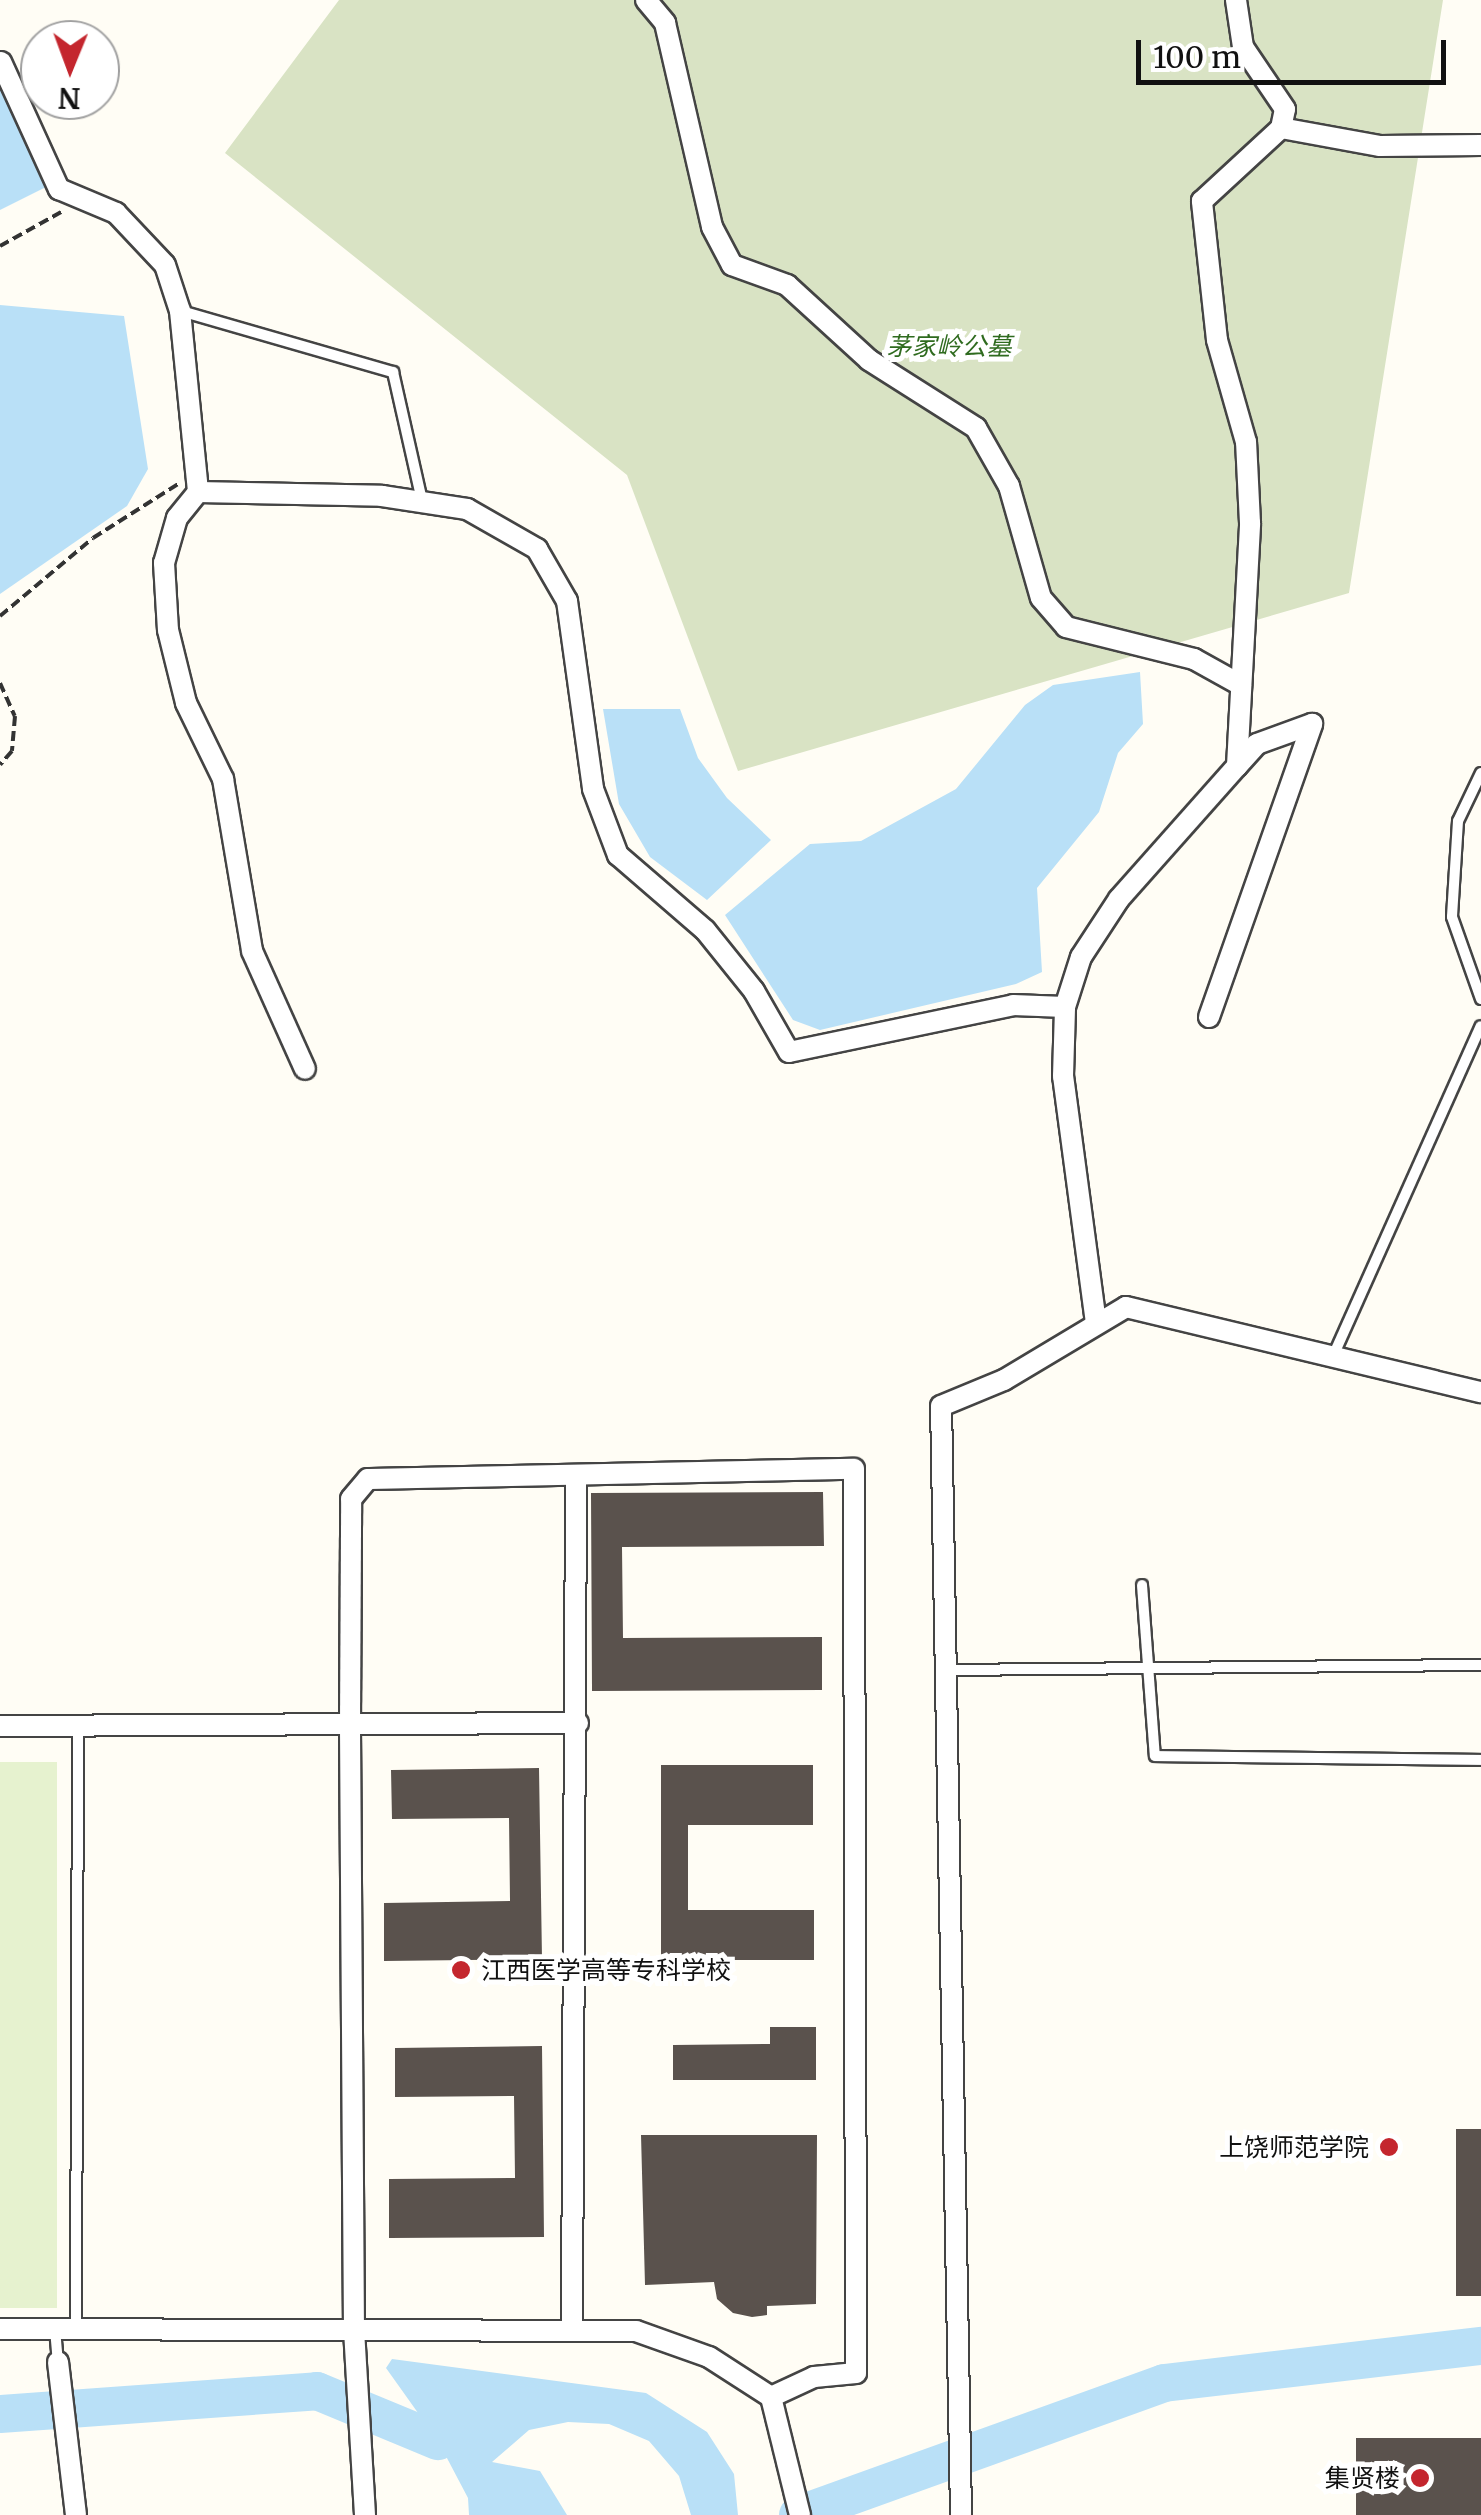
<!DOCTYPE html>
<meta charset="utf-8">
<style>
body{margin:0}
#map{position:relative;width:1481px;height:2515px;overflow:hidden;background:#fffdf5;font-family:Merriweather,"Noto Sans SC",serif}
div>[style]{position:absolute}
[style*='--x']{left:calc(var(--x)*1px);top:calc(var(--y)*1px);width:calc(var(--w)*1px);rotate:calc(var(--a)*1deg)}
.cemetery>*{inset:0;background:#d9e3c4}
.pitch>*{inset:0;background:#e6f2cf;transform-origin:0 0}
.water>*{inset:0;background:#b9e0f7}
.river>*{height:38px;margin:-19px;padding:0 19px;transform-origin:19px;border-radius:19px;background:#b9e0f7}
.building>*{inset:0;background:#5a524d;transform-origin:0 0}
.path>*{height:4px;margin-top:-2px;transform-origin:0;background:repeating-linear-gradient(90deg,#333 0 10px,transparent 0 15px)}
.roads{filter:drop-shadow(2px 0 #444) drop-shadow(-2px 0 #444) drop-shadow(0 2px #444) drop-shadow(0 -2px #444)}
.lane>*{height:10px;margin:-5px;padding:0 5px;transform-origin:5px;border-radius:5px;background:#fff}
.street>*{height:20px;margin:-10px;padding:0 10px;transform-origin:10px;border-radius:10px;background:#fff}
.dots>*{width:28px;height:28px;translate:-50% -50%;box-sizing:border-box;border:5px solid #fff;border-radius:50%}
span{translate:-50% -50%;white-space:nowrap;text-align:center;line-height:1.15;-webkit-text-stroke:10px #fff;paint-order:stroke}
.park-label{font-size:25px;color:#2f6b1f;font-style:italic}
.poi-label{font-size:25px;color:#111}
.left{translate:0 -50%;text-align:left}
.right{translate:-100% -50%;text-align:right}
.north{position:absolute;left:20px;top:20px;width:100px;height:100px;box-sizing:border-box;background:#fff;border:2px solid #a0a0a0;border-radius:50%;rotate:181deg;font-size:28px;font-weight:700;line-height:40px;text-align:center;color:#111}
.north::after{content:'';display:block;margin:auto;width:35px;height:45px;background:#c4262e;clip-path:polygon(50% 0,100% 100%,50% 72%,0 100%)}
.scale{position:absolute;left:1136px;top:40px;width:310px;height:45px;box-sizing:border-box;border:5px solid #111;border-top:0;padding-left:12px;font-size:30px;line-height:35px;white-space:nowrap;color:#111;-webkit-text-stroke:8px #fff;paint-order:stroke}
</style>
<div id="map">
<div class="cemetery">
<i style="clip-path:polygon(339px 0,1443px 0,1349px 593px,738px 771px,627px 475px,225px 153px)"></i>
</div>
<div class="pitch">
<i style="left:0;top:1762px;width:57px;height:546px"></i>
</div>
<div class="water">
<i style="clip-path:polygon(0 88px,46px 187px,0 210px)"></i>
<i style="clip-path:polygon(0 305px,124px 316px,148px 469px,127px 506px,0 594px)"></i>
<i style="clip-path:polygon(1140px 672px,1143px 724px,1118px 753px,1099px 812px,1037px 888px,1042px 972px,1016px 984px,820px 1030px,793px 1020px,725px 915px,810px 844px,861px 841px,956px 789px,1025px 705px,1053px 685px)"></i>
<i style="clip-path:polygon(603px 709px,680px 709px,698px 758px,727px 798px,771px 840px,707px 900px,650px 857px,619px 804px)"></i>
<i style="clip-path:polygon(392px 2359px,646px 2393px,707px 2432px,734px 2474px,738px 2515px,691px 2515px,679px 2476px,649px 2441px,609px 2424px,568px 2422px,529px 2430px,492px 2462px,540px 2471px,567px 2515px,469px 2515px,468px 2498px,438px 2441px,386px 2368px)"></i>
</div>
<div class="river">
<i style="--x:0;--y:2414;--w:318;--a:-4.1"></i>
<i style="--x:317;--y:2391;--w:131;--a:22.5"></i>
<i style="--x:798;--y:2515;--w:389;--a:-19.8"></i>
<i style="--x:1164;--y:2383;--w:319;--a:-6.7"></i>
</div>
<div class="building">
<i style="clip-path:polygon(823px 1492px,824px 1546px,622px 1547px,623px 1638px,822px 1637px,822px 1690px,592px 1691px,591px 1493px)"></i>
<i style="clip-path:polygon(661px 1765px,813px 1765px,813px 1825px,688px 1825px,688px 1910px,814px 1910px,814px 1960px,661px 1960px)"></i>
<i style="clip-path:polygon(539px 1768px,542px 1959px,384px 1961px,384px 1903px,510px 1901px,509px 1818px,392px 1819px,391px 1770px)"></i>
<i style="clip-path:polygon(770px 2027px,816px 2027px,816px 2080px,673px 2080px,673px 2045px,770px 2044px)"></i>
<i style="clip-path:polygon(542px 2046px,544px 2237px,389px 2238px,389px 2179px,515px 2178px,514px 2096px,395px 2097px,395px 2048px)"></i>
<i style="left:1481px;top:2129px;width:167px;height:25px;rotate:90deg"></i>
<i style="clip-path:polygon(641px 2135px,817px 2135px,816px 2304px,767px 2306px,767px 2315px,752px 2317px,733px 2313px,717px 2299px,714px 2282px,645px 2285px)"></i>
<i style="left:1481px;top:2438px;width:77px;height:125px;rotate:90deg"></i>
</div>
<div class="path">
<i style="--x:0;--y:246;--w:70;--a:-29.1"></i>
<i style="--x:0;--y:616;--w:121;--a:-40"></i>
<i style="--x:93;--y:538;--w:101;--a:-32.4"></i>
<i style="--x:0;--y:683;--w:36;--a:66"></i>
<i style="--x:15;--y:716;--w:35;--a:95"></i>
<i style="--x:12;--y:751;--w:18;--a:131"></i>
</div>
<div class="roads">
<div class="lane">
<i style="--x:181;--y:311;--w:221;--a:16.1"></i>
<i style="--x:393;--y:372;--w:132;--a:77.3"></i>
<i style="--x:1481;--y:773;--w:53;--a:115.6"></i>
<i style="--x:1458;--y:821;--w:96;--a:93.6"></i>
<i style="--x:1452;--y:917;--w:87;--a:70.5"></i>
<i style="--x:1334;--y:1354;--w:359;--a:-65.9"></i>
<i style="--x:1142;--y:1585;--w:171;--a:85.7"></i>
<i style="--x:1155;--y:1756;--w:326;--a:0.7"></i>
<i style="--x:947;--y:1670;--w:534;--a:-0.54"></i>
<i style="--x:55;--y:2329;--w:33;--a:85"></i>
<i style="--x:76;--y:2329;--w:603;--a:-89.81"></i>
</div>
<div class="street">
<i style="--x:646;--y:0;--w:30;--a:50"></i>
<i style="--x:665;--y:23;--w:209;--a:77"></i>
<i style="--x:712;--y:227;--w:43;--a:62.2"></i>
<i style="--x:732;--y:265;--w:59;--a:20"></i>
<i style="--x:787;--y:285;--w:111;--a:42.4"></i>
<i style="--x:869;--y:360;--w:127;--a:32.4"></i>
<i style="--x:976;--y:428;--w:67;--a:60.4"></i>
<i style="--x:1009;--y:486;--w:116;--a:74.1"></i>
<i style="--x:1041;--y:598;--w:38;--a:49"></i>
<i style="--x:1066;--y:627;--w:132;--a:14"></i>
<i style="--x:1194;--y:659;--w:54;--a:29"></i>
<i style="--x:1;--y:62;--w:140;--a:65.5"></i>
<i style="--x:59;--y:189;--w:62;--a:22.8"></i>
<i style="--x:116;--y:213;--w:71;--a:46.7"></i>
<i style="--x:165;--y:265;--w:48;--a:71.9"></i>
<i style="--x:180;--y:311;--w:182;--a:84.3"></i>
<i style="--x:198;--y:492;--w:184;--a:1.2"></i>
<i style="--x:382;--y:496;--w:86;--a:8.7"></i>
<i style="--x:467;--y:509;--w:81;--a:29.7"></i>
<i style="--x:537;--y:549;--w:60;--a:60"></i>
<i style="--x:567;--y:601;--w:190;--a:82.1"></i>
<i style="--x:593;--y:789;--w:71;--a:69.3"></i>
<i style="--x:618;--y:855;--w:115;--a:40.8"></i>
<i style="--x:705;--y:930;--w:78;--a:51.2"></i>
<i style="--x:754;--y:991;--w:70;--a:60.2"></i>
<i style="--x:789;--y:1052;--w:229;--a:-11.8"></i>
<i style="--x:1013;--y:1005;--w:52;--a:2.2"></i>
<i style="--x:1281;--y:128;--w:101;--a:10.3"></i>
<i style="--x:1380;--y:146;--w:101;--a:-0.6"></i>
<i style="--x:198;--y:492;--w:33;--a:129"></i>
<i style="--x:177;--y:518;--w:47;--a:106.1"></i>
<i style="--x:164;--y:563;--w:67;--a:86.6"></i>
<i style="--x:168;--y:630;--w:75;--a:76.1"></i>
<i style="--x:186;--y:703;--w:85;--a:64"></i>
<i style="--x:223;--y:779;--w:174;--a:80.4"></i>
<i style="--x:252;--y:951;--w:129;--a:65.8"></i>
<i style="--x:1209;--y:1017;--w:311;--a:-70.6"></i>
<i style="--x:1312;--y:724;--w:59;--a:160"></i>
<i style="--x:1257;--y:744;--w:30;--a:132"></i>
<i style="--x:1096;--y:1323;--w:249;--a:-97.6"></i>
<i style="--x:1063;--y:1076;--w:69;--a:-88.3"></i>
<i style="--x:1065;--y:1007;--w:52;--a:-72.3"></i>
<i style="--x:1081;--y:957;--w:69;--a:-56.8"></i>
<i style="--x:1119;--y:899;--w:178;--a:-48.4"></i>
<i style="--x:1237;--y:766;--w:243;--a:-86.9"></i>
<i style="--x:1250;--y:523;--w:81;--a:-92.8"></i>
<i style="--x:1246;--y:442;--w:106;--a:-105.9"></i>
<i style="--x:1217;--y:340;--w:140;--a:-96.2"></i>
<i style="--x:1202;--y:201;--w:108;--a:-42.7"></i>
<i style="--x:1281;--y:128;--w:19;--a:-78"></i>
<i style="--x:1285;--y:109;--w:75;--a:-124.1"></i>
<i style="--x:1243;--y:47;--w:48;--a:-98.5"></i>
<i style="--x:0;--y:1726;--w:578;--a:-0.3"></i>
<i style="--x:572;--y:2328;--w:853;--a:-89.73"></i>
<i style="--x:0;--y:2329;--w:636;--a:0.18"></i>
<i style="--x:636;--y:2331;--w:77;--a:19.6"></i>
<i style="--x:709;--y:2357;--w:74;--a:32.8"></i>
<i style="--x:771;--y:2397;--w:122;--a:76.2"></i>
<i style="--x:58;--y:2362;--w:154;--a:83.3"></i>
<i style="--x:365;--y:2515;--w:183;--a:-93.4"></i>
<i style="--x:354;--y:2332;--w:609;--a:-90.38"></i>
<i style="--x:350;--y:1723;--w:224;--a:-89.7"></i>
<i style="--x:351;--y:1499;--w:26;--a:-50"></i>
<i style="--x:368;--y:1479;--w:486;--a:-1.2"></i>
<i style="--x:854;--y:1469;--w:904;--a:89.87"></i>
<i style="--x:856;--y:2373;--w:42;--a:174.6"></i>
<i style="--x:814;--y:2377;--w:47;--a:155.1"></i>
<i style="--x:961;--y:2515;--w:1109;--a:-91.03"></i>
<i style="--x:941;--y:1406;--w:68;--a:-22.4"></i>
<i style="--x:1004;--y:1380;--w:142;--a:-30.9"></i>
<i style="--x:1126;--y:1307;--w:365;--a:13.5"></i>
</div>
</div>
<div class="dots">
<i style="left:461px;top:1970px;background:#c4262e"></i>
<i style="left:1389px;top:2147px;background:#c4262e"></i>
<i style="left:1420px;top:2478px;background:#c4262e"></i>
</div>
<div class="park-label">
<span style="left:949px;top:346px">茅家岭公墓</span>
</div>
<div class="poi-label">
<span class="left" style="left:481px;top:1970px">江西医学高等专科学校</span>
<span class="right" style="left:1369px;top:2147px">上饶师范学院</span>
<span class="right" style="left:1400px;top:2478px">集贤楼</span>
</div>
<div class="north">N</div>
<div class="scale">100 m</div>
</div>
